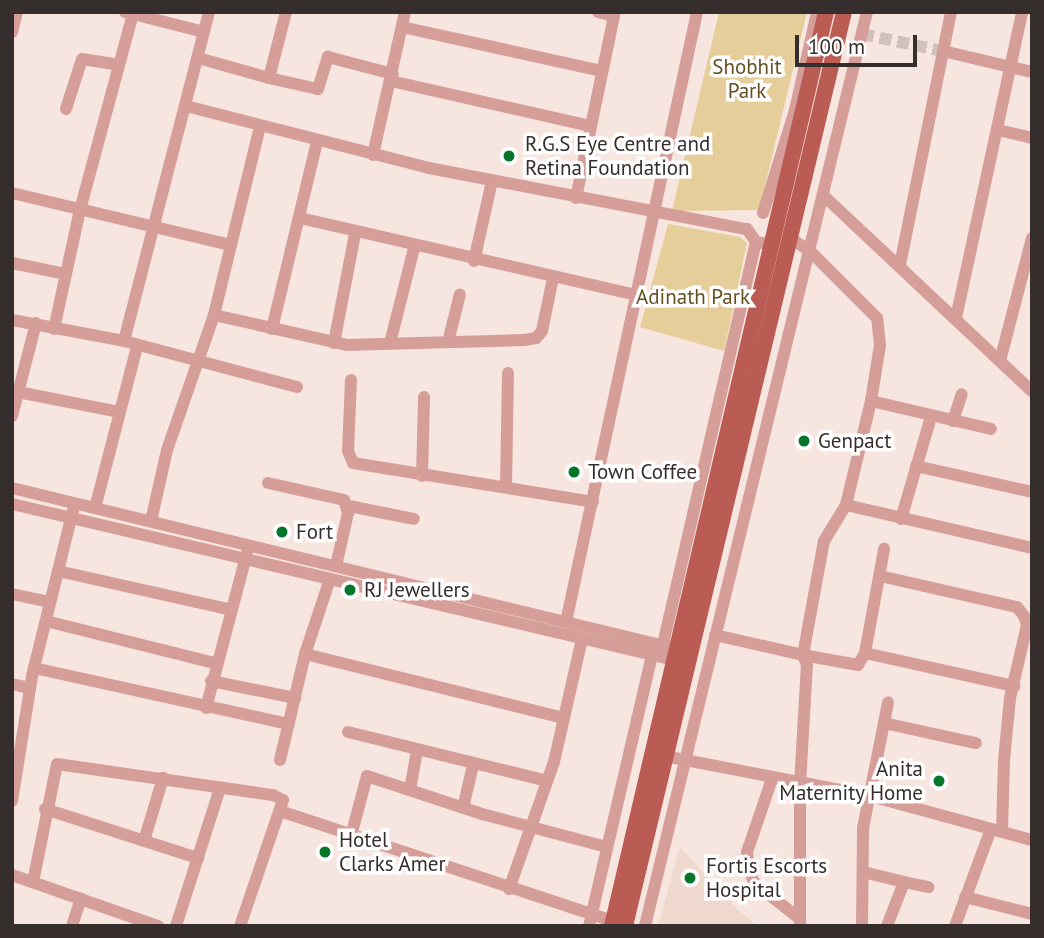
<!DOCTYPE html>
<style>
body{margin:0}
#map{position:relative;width:1044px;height:938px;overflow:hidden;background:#f7e6df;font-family:"PT Sans",sans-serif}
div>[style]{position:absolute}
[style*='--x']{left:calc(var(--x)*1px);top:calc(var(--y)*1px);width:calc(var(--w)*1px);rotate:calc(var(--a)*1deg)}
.built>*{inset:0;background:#efd8cd}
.green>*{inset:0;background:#e6ce9a}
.minor-tunnel>*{height:12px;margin-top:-6px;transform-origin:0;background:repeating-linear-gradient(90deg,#d0c1bb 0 12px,transparent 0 18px)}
.minor>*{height:12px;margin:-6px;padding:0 6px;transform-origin:6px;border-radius:6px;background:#d59e99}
.major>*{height:16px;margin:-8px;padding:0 8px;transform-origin:8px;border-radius:8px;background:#ba5b54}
.dots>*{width:19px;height:19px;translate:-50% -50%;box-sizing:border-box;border:4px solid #fff;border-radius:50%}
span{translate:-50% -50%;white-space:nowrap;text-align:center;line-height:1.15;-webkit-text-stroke:7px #fff;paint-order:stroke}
.park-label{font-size:21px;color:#645121}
.poi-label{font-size:21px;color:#352e2c}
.left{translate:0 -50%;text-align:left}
.right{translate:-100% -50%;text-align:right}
.frame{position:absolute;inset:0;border:14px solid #352e2c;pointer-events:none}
.scale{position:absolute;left:795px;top:35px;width:122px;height:32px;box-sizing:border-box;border:4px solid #352e2c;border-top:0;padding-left:9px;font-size:21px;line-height:24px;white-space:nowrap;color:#352e2c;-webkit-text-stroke:5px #fff;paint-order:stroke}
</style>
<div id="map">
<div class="built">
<i style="clip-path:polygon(680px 847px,737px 909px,757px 926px,658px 926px)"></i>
</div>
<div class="green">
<i style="clip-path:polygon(719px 12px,807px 12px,759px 210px,672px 211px)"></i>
<i style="clip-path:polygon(668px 224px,740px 237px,747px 243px,724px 351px,640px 327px)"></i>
</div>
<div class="minor-tunnel">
<i style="--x:862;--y:34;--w:83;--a:11.9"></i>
</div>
<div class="minor">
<i style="--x:125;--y:12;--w:81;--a:14.2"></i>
<i style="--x:598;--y:12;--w:16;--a:14"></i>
<i style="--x:402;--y:27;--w:205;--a:12.4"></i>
<i style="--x:12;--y:32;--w:21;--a:-76"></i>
<i style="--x:943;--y:51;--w:91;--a:13.3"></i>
<i style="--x:198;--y:58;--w:74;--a:15.7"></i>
<i style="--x:269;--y:78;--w:68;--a:-75.6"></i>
<i style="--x:269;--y:78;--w:50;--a:12.7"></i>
<i style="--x:318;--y:89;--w:34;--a:-73"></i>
<i style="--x:328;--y:57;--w:67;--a:14.7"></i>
<i style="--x:391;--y:81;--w:205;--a:12.7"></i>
<i style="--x:186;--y:106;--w:251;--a:14.3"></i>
<i style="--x:429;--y:168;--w:324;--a:10.9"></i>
<i style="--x:747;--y:229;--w:16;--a:55"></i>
<i style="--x:756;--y:242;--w:13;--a:9"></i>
<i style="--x:66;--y:109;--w:52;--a:-72.3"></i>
<i style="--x:82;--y:59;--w:37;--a:9"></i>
<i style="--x:998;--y:130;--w:35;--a:13"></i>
<i style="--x:373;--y:155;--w:147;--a:-77.4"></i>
<i style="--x:12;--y:193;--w:224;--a:13.4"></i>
<i style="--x:824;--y:196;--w:285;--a:43.2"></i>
<i style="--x:576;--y:198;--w:190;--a:-78.2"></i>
<i style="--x:763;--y:213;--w:108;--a:-72.7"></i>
<i style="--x:795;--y:110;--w:100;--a:-77.3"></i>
<i style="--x:300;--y:218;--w:345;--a:12.9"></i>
<i style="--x:474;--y:261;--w:82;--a:-77.3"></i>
<i style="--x:12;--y:263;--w:54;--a:11.7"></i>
<i style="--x:900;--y:265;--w:258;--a:-78.6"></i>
<i style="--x:214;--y:315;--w:136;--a:12.7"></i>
<i style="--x:347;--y:345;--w:177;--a:-1.6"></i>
<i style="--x:524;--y:340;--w:12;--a:-9"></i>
<i style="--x:536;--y:338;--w:9;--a:-49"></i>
<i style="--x:542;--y:331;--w:54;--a:-78.3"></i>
<i style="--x:956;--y:318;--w:313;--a:-77.8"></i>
<i style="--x:12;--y:320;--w:114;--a:10.6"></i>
<i style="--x:124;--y:341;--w:179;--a:14.9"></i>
<i style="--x:54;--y:329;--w:122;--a:-77.7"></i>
<i style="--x:80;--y:210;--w:203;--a:-74.9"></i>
<i style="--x:272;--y:329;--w:192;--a:-76.5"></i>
<i style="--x:124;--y:341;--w:340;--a:-75.5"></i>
<i style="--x:448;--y:342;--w:49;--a:-76"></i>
<i style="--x:334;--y:343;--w:111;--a:-79.1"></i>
<i style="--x:390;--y:343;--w:98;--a:-75.8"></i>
<i style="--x:1000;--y:361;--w:127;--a:-75.4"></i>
<i style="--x:351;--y:380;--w:71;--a:92.4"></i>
<i style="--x:348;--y:451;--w:13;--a:67"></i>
<i style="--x:353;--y:463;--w:243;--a:9.2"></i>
<i style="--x:18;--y:392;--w:104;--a:11.1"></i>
<i style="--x:871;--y:401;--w:123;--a:13.1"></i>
<i style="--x:12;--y:416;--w:96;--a:-75.5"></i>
<i style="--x:953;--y:421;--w:28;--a:-72"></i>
<i style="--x:916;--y:466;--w:119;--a:12.6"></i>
<i style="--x:422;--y:476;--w:79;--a:-88.5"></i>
<i style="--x:268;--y:483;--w:78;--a:12.6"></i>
<i style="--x:344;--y:500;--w:14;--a:73"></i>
<i style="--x:348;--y:513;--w:54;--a:102.8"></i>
<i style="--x:506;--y:487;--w:114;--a:-89"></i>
<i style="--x:12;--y:488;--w:692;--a:13.61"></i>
<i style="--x:12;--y:504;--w:689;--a:13.25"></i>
<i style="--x:846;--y:505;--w:191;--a:13"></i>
<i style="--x:349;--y:506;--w:66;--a:11.3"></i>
<i style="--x:95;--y:508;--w:166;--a:-75.4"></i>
<i style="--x:901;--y:519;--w:106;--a:-73.6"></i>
<i style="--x:151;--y:521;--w:73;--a:-77.3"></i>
<i style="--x:167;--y:450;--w:143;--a:-70.8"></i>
<i style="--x:214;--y:315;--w:195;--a:-76.3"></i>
<i style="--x:58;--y:571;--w:178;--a:12.6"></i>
<i style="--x:880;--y:576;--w:140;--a:12.8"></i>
<i style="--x:1017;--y:607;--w:11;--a:52"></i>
<i style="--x:1024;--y:616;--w:9;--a:72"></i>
<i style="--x:1027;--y:625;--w:75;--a:103.1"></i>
<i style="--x:1010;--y:698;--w:62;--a:95.5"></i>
<i style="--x:1004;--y:760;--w:72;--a:91.6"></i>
<i style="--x:12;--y:594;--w:39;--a:12"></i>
<i style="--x:46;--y:621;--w:174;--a:14"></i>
<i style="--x:566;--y:622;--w:624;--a:-77.88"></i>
<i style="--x:715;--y:635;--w:90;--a:12.8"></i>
<i style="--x:803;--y:655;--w:116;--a:-79.6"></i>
<i style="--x:824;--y:541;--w:42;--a:-58.6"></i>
<i style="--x:846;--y:505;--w:107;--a:-76.5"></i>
<i style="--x:871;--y:401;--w:57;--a:-80.9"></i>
<i style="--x:880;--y:345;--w:27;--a:-96"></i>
<i style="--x:877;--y:318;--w:93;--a:-135"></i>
<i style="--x:811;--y:252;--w:23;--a:-146"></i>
<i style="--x:661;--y:653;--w:422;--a:-77"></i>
<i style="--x:865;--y:653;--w:153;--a:12.5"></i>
<i style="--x:305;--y:654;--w:266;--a:13.9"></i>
<i style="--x:803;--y:655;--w:56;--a:10.3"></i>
<i style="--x:858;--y:665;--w:14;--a:-60"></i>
<i style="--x:865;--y:653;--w:106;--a:-79.6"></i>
<i style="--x:34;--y:668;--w:261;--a:12.4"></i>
<i style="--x:211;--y:681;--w:86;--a:11.4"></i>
<i style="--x:12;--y:684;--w:18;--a:13"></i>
<i style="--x:206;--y:708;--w:160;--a:-75.2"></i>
<i style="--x:884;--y:723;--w:21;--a:-79"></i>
<i style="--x:348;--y:732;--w:205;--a:13.8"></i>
<i style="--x:664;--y:756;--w:207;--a:10.9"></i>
<i style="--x:867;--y:795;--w:171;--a:15.3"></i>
<i style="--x:280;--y:760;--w:109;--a:-76.7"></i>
<i style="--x:305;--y:654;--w:79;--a:-71.6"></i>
<i style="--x:772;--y:779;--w:77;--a:108.9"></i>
<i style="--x:747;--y:852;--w:15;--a:82"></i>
<i style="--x:749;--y:867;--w:17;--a:73"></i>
<i style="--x:754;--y:883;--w:58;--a:38"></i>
<i style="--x:410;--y:790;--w:40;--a:-80"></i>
<i style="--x:12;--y:801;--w:127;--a:-80.9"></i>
<i style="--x:32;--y:676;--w:171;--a:-76.1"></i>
<i style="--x:463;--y:808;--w:44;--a:-76.9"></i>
<i style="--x:45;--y:809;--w:161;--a:17.8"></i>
<i style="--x:280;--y:811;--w:351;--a:18.3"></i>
<i style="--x:351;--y:836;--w:62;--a:-75.1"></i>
<i style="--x:367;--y:776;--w:121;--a:18.3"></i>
<i style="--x:482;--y:814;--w:129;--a:14.8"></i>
<i style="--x:144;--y:841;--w:66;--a:-73.2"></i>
<i style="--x:863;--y:872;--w:42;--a:13.7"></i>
<i style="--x:904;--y:882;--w:47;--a:111.1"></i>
<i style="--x:12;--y:875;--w:155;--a:19.3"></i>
<i style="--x:33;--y:882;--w:120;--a:-78.5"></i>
<i style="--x:57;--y:764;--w:218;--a:8.2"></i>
<i style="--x:273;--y:795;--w:11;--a:27"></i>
<i style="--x:283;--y:800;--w:133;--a:108.8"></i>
<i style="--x:904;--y:882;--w:25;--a:12"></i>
<i style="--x:509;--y:889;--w:135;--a:-70.5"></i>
<i style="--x:554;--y:762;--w:126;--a:-77.2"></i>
<i style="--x:965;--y:897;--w:69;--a:14.2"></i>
<i style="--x:72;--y:926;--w:29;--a:-72"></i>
<i style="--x:176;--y:926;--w:145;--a:-72.3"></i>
<i style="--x:589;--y:926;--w:278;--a:-76.9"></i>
<i style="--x:645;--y:926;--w:941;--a:-76.35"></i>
<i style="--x:800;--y:926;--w:141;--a:-90"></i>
<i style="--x:800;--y:785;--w:120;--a:-86.7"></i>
<i style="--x:807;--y:665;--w:11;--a:-112"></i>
<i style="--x:862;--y:926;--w:98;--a:-89.4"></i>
<i style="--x:863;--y:828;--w:107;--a:-78.7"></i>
<i style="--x:884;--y:723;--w:94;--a:12.3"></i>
<i style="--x:955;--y:926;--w:103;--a:-69.6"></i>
</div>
<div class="major">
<i style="--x:612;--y:926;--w:939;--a:-76.82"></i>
<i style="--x:625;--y:926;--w:940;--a:-76.53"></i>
</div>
<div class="dots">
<i style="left:509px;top:156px;background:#04762b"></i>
<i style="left:804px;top:441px;background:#04762b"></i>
<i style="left:574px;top:472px;background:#04762b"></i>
<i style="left:282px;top:532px;background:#04762b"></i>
<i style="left:350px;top:590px;background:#04762b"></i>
<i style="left:939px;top:781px;background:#04762b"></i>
<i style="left:325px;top:852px;background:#04762b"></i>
<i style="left:690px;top:878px;background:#04762b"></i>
</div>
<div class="park-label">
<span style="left:747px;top:79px">Shobhit<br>Park</span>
<span style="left:693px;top:297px">Adinath Park</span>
</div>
<div class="poi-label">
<span class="left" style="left:525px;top:156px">R.G.S Eye Centre and<br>Retina Foundation</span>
<span class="left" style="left:818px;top:441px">Genpact</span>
<span class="left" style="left:588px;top:472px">Town Coffee</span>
<span class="left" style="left:296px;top:532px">Fort</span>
<span class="left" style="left:364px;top:590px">RJ Jewellers</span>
<span class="right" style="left:923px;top:781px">Anita<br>Maternity Home</span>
<span class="left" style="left:339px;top:852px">Hotel<br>Clarks Amer</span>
<span class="left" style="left:706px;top:878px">Fortis Escorts<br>Hospital</span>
</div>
<div class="frame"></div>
<div class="scale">100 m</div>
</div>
